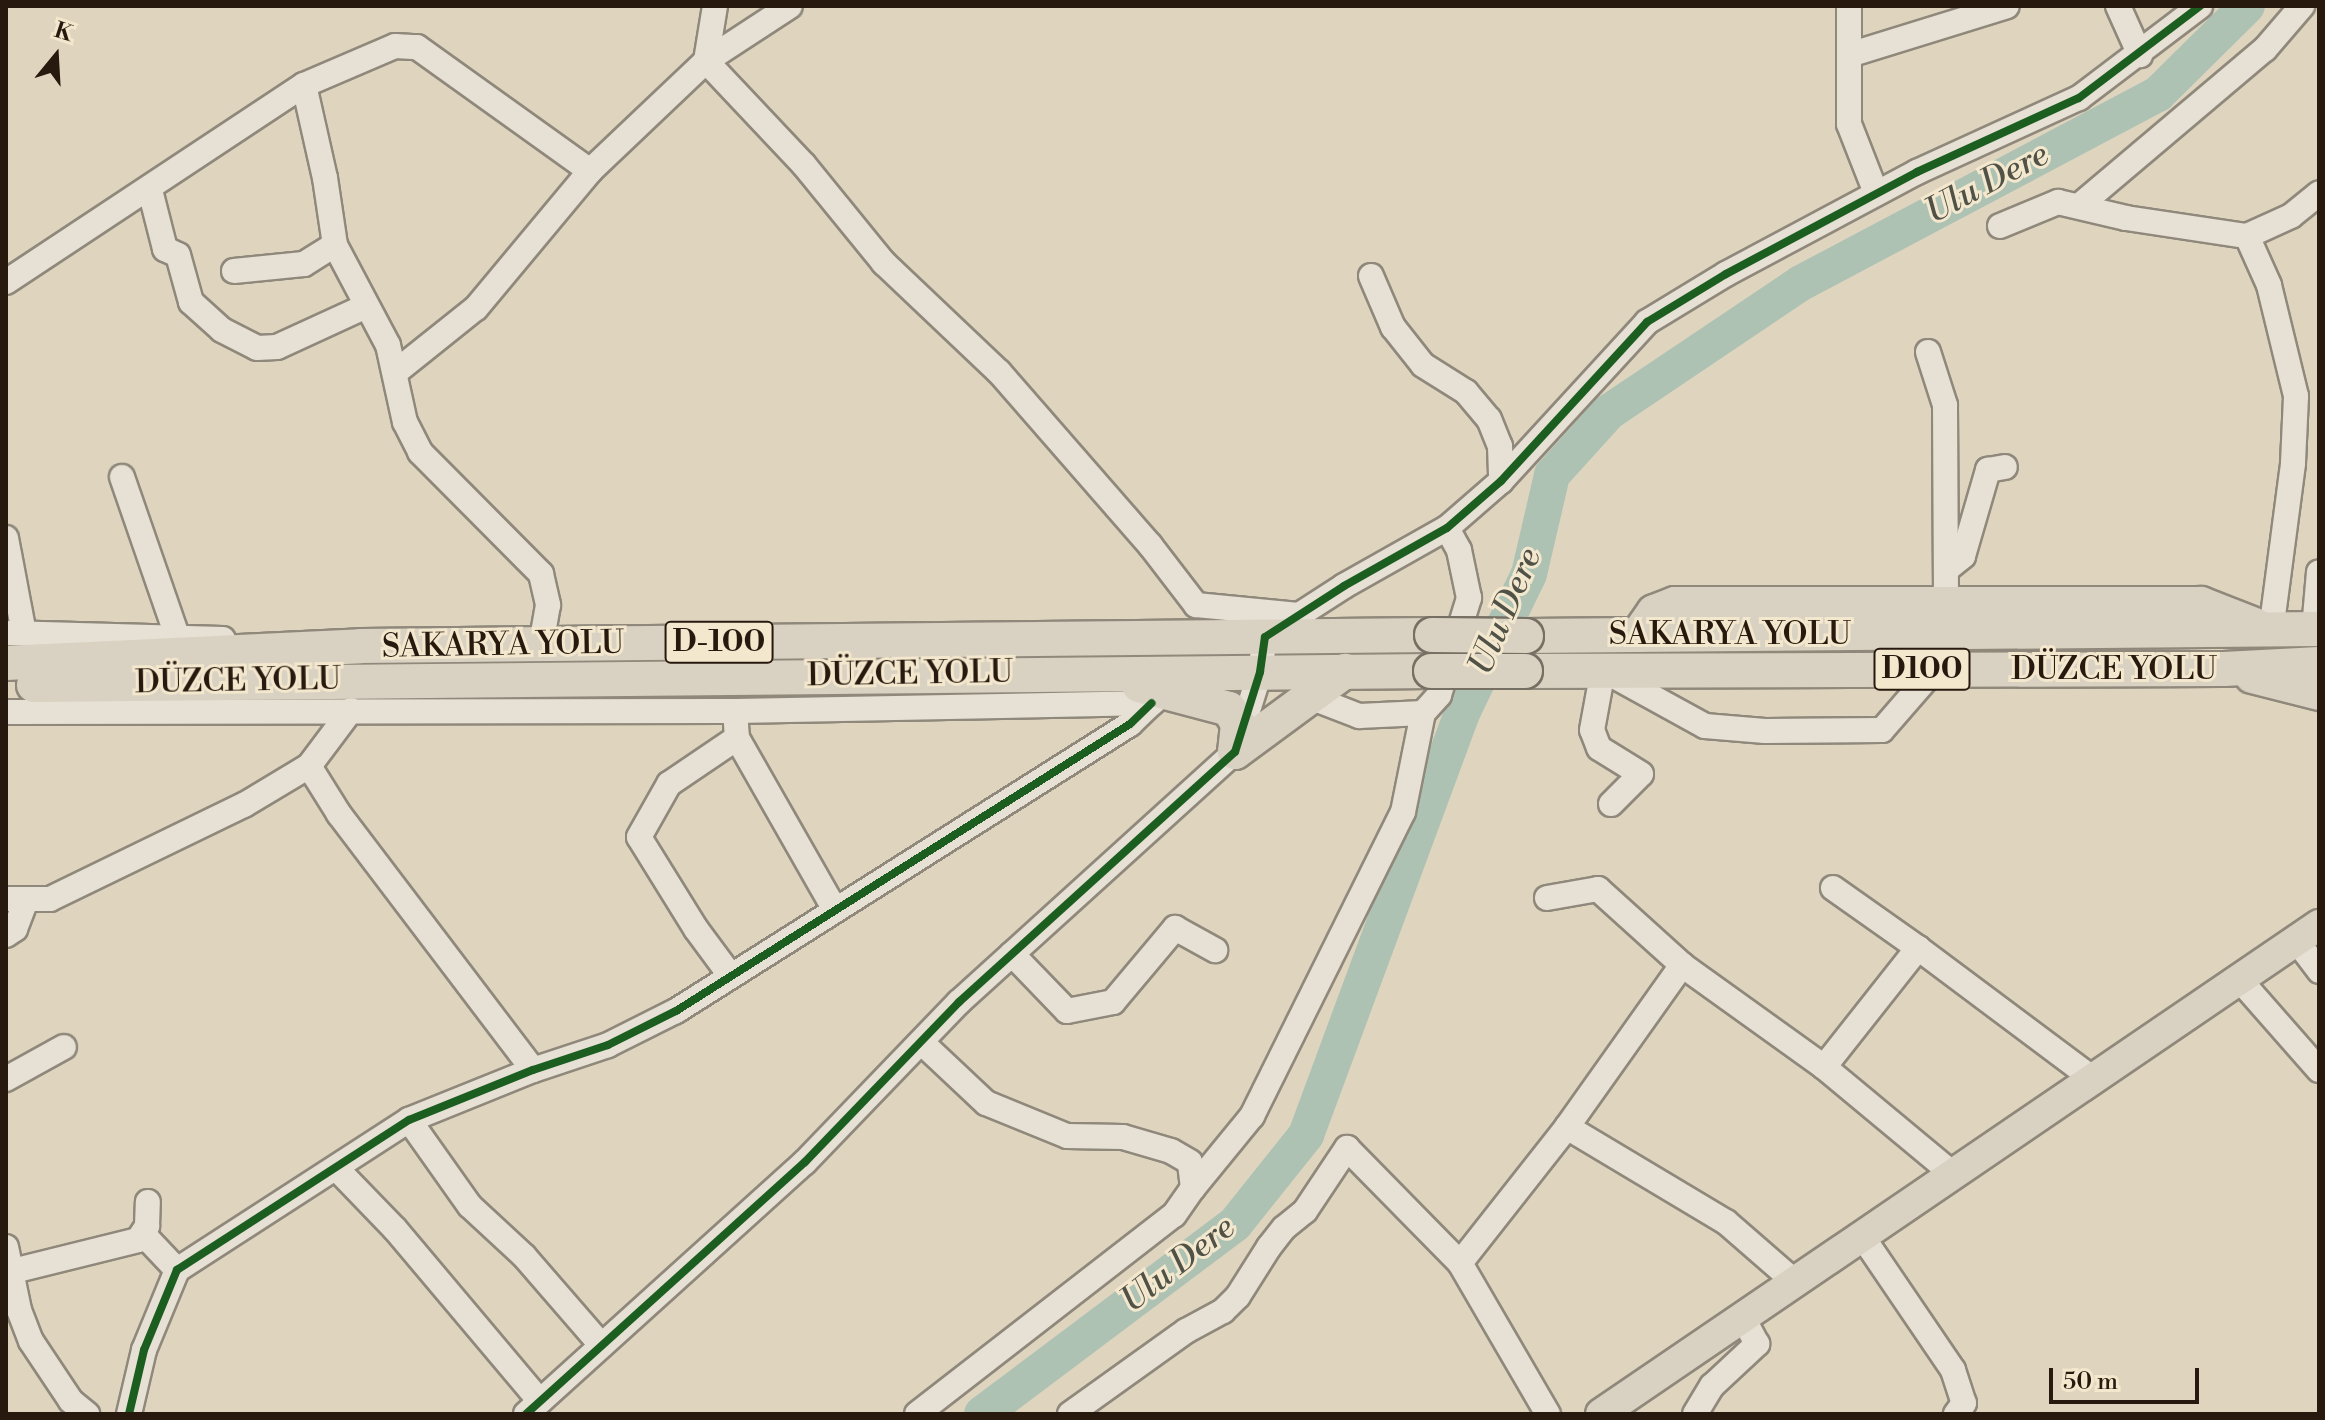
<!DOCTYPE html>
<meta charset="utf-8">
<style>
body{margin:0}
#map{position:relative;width:2325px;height:1420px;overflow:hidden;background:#dfd5bf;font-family:"Libre Bodoni",serif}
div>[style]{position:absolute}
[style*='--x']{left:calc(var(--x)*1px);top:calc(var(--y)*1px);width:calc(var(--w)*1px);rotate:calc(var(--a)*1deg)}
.river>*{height:36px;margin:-18px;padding:0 18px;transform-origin:18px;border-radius:18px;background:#aec2b4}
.roads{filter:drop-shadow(2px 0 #8f887b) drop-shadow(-2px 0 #8f887b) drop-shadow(0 2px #8f887b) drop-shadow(0 -2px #8f887b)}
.minor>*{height:24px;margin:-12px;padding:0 12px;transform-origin:12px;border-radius:12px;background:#e6e0d5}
.major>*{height:30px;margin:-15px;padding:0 15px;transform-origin:15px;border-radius:15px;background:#d9d1c1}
.highway>*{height:34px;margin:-17px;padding:0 17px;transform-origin:17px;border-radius:17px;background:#d9d1c1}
.bridges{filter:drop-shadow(2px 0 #766f63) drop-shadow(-2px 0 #766f63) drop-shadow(0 2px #766f63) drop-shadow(0 -2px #766f63)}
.highway-bridge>*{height:34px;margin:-17px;padding:0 17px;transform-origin:17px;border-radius:17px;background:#d9d1c1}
.cycleway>*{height:8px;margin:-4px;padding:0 4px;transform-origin:4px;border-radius:4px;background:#1b5e20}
span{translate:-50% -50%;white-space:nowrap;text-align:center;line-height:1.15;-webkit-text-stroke:6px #f3e7cd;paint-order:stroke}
.shield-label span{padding:2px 6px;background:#f3e7cd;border:2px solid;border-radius:6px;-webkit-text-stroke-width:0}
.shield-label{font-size:30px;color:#28190f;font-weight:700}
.street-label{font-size:32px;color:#28190f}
.water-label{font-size:34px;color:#505147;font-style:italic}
.frame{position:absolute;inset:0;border:8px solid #28190f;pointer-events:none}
.north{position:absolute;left:16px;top:16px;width:80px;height:80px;-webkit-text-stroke:6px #f3e7cd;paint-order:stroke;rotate:18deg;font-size:22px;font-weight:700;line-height:32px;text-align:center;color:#28190f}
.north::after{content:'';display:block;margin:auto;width:28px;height:36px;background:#28190f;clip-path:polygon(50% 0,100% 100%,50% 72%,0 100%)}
.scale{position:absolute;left:2049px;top:1368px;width:150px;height:36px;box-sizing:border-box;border:4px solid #28190f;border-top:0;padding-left:10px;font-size:24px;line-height:28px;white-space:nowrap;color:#28190f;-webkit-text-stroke:6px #f3e7cd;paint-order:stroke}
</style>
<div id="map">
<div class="river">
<i style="--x:982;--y:1414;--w:316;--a:-36.9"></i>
<i style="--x:1235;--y:1224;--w:114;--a:-51.4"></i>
<i style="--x:1306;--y:1135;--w:454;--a:-69.7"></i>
<i style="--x:1464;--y:709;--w:150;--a:-64.3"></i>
<i style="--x:1529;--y:574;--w:102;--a:-76.9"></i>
<i style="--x:1552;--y:475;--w:85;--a:-47.9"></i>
<i style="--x:1609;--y:412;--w:231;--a:-33.9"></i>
<i style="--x:1801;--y:283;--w:404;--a:-27.9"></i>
<i style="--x:2158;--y:94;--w:125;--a:-44.7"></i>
</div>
<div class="roads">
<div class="minor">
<i style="--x:715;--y:6;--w:56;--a:99.3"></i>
<i style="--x:706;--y:61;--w:143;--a:46.7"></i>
<i style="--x:804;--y:165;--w:127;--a:50.8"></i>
<i style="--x:884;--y:263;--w:158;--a:43.5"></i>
<i style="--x:999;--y:372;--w:230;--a:48.9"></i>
<i style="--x:1150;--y:545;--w:76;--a:52.5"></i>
<i style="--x:1196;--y:605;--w:103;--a:5.5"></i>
<i style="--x:1849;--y:6;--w:118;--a:90"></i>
<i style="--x:1849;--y:124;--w:74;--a:68.6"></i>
<i style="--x:2118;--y:6;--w:54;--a:65.8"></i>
<i style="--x:1849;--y:55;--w:165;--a:-17.2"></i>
<i style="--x:304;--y:85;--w:99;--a:-23.2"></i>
<i style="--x:395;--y:46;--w:22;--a:3"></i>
<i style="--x:417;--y:47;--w:213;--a:35.6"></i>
<i style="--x:590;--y:171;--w:160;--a:-43.5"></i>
<i style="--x:706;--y:61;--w:100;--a:-33.2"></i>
<i style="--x:150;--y:190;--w:61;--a:75.7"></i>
<i style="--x:165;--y:249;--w:14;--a:25"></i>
<i style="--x:178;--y:255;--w:49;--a:74.5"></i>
<i style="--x:191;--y:302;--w:42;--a:42.1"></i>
<i style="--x:222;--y:330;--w:39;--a:27"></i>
<i style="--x:257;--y:348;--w:20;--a:-3"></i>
<i style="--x:277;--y:347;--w:98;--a:-24.7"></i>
<i style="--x:2079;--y:206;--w:243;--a:-40.2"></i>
<i style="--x:2265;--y:49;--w:57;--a:-49.3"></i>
<i style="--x:2000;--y:226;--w:63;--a:-22.5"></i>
<i style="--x:2058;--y:202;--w:70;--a:13.2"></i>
<i style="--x:2126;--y:218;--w:122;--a:8.5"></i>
<i style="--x:234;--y:271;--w:70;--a:-5.7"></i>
<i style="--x:304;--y:264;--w:36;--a:-32"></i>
<i style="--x:1371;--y:276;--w:56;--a:66.7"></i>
<i style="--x:1393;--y:327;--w:48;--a:51.7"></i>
<i style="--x:1423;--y:365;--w:51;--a:32.1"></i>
<i style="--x:1466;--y:392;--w:35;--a:50"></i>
<i style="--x:1489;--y:419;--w:29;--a:68"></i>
<i style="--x:1500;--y:446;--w:35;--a:88"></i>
<i style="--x:6;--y:282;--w:357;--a:-33.5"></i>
<i style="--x:304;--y:85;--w:95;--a:77.3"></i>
<i style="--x:325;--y:178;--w:68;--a:81.5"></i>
<i style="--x:335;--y:245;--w:113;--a:62.1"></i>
<i style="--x:388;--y:345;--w:79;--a:77.6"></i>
<i style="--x:405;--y:422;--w:34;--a:63"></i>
<i style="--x:420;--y:452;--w:172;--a:45.2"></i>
<i style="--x:541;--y:574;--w:32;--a:77"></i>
<i style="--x:548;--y:605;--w:40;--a:100"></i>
<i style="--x:1928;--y:352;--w:56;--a:72.2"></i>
<i style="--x:1945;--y:405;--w:198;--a:89.7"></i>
<i style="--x:397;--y:371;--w:101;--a:-38.6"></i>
<i style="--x:476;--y:308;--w:178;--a:-50.2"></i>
<i style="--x:122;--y:477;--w:168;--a:70.9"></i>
<i style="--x:6;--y:538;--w:97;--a:79.3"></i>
<i style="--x:1946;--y:570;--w:22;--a:-39"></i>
<i style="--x:1963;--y:556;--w:90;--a:-73.8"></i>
<i style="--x:1988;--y:470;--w:17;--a:-10"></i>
<i style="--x:2314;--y:629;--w:57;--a:-85"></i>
<i style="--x:2271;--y:631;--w:169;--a:-82.5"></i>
<i style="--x:2293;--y:463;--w:67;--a:-87.4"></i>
<i style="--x:2296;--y:396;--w:114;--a:-103.7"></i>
<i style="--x:2269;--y:285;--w:54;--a:-114.2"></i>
<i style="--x:2247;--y:236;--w:48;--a:-24.4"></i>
<i style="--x:2291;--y:216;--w:36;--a:-39"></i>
<i style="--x:6;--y:633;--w:217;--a:1.6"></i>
<i style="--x:1310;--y:697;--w:53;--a:21.2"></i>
<i style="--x:1359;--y:716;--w:64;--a:-2.7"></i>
<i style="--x:6;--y:712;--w:730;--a:-0.08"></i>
<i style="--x:736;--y:711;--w:416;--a:-1.1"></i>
<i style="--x:1152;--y:703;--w:8;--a:-40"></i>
<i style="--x:736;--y:724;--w:14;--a:86"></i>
<i style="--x:737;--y:738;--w:196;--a:60.3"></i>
<i style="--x:309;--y:766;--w:57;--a:58"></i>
<i style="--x:339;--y:814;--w:321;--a:52.8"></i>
<i style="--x:1611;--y:804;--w:42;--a:-45"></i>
<i style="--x:1641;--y:774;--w:49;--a:-148.2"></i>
<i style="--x:1599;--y:748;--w:19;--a:-111"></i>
<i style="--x:1592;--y:730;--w:61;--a:-79.6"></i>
<i style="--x:1603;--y:670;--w:116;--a:28.8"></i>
<i style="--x:1705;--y:726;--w:60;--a:4.8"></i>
<i style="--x:1765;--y:731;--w:117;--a:-0.5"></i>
<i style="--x:1882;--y:730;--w:81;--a:-49"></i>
<i style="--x:1833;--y:888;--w:104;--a:35.2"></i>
<i style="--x:1547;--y:898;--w:52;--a:-10"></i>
<i style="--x:1598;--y:889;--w:113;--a:42.1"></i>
<i style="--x:6;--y:899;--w:44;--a:0"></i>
<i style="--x:50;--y:899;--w:216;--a:-25.9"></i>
<i style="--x:244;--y:805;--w:76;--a:-31"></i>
<i style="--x:309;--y:766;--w:70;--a:-53.1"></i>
<i style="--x:6;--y:935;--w:11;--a:-34"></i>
<i style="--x:15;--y:929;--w:31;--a:-69"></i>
<i style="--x:2296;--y:940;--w:39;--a:53"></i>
<i style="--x:1012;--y:954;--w:79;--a:46"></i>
<i style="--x:1067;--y:1011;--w:47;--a:-11.1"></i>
<i style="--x:1113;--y:1002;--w:97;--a:-50"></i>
<i style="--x:1175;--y:928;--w:46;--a:28.8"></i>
<i style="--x:730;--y:975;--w:57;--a:-126.5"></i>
<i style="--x:696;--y:929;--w:108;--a:-121.8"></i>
<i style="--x:639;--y:837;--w:61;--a:-60.5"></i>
<i style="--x:669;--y:784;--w:82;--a:-34.1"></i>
<i style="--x:2239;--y:979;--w:121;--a:48.7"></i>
<i style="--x:1824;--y:1067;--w:152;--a:-51.7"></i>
<i style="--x:1918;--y:948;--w:219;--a:36.8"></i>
<i style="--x:6;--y:1079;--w:66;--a:-28.9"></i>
<i style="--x:409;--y:1120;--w:105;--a:54.7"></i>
<i style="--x:470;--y:1206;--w:74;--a:42.8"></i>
<i style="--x:524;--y:1256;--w:118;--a:49.1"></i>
<i style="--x:1567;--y:1127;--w:185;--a:30.9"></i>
<i style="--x:1726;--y:1222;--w:91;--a:41"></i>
<i style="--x:336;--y:1168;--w:85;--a:46"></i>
<i style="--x:395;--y:1229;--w:225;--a:49.9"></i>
<i style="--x:1193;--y:1188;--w:93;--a:-50.7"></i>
<i style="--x:1252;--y:1116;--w:339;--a:-63.6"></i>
<i style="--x:1403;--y:812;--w:101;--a:-78.6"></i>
<i style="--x:1423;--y:713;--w:24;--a:-48"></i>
<i style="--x:1439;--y:695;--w:102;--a:-72.8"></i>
<i style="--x:1469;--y:598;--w:49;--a:-101.8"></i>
<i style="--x:1459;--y:550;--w:25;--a:-119"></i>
<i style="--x:143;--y:1234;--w:50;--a:46.6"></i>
<i style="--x:1862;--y:1236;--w:162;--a:55.8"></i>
<i style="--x:1953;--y:1370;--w:35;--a:72"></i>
<i style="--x:1964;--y:1403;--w:14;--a:126"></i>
<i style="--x:6;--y:1247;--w:64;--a:78.3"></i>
<i style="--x:19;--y:1310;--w:33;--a:69"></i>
<i style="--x:31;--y:1341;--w:72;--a:56.3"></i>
<i style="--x:71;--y:1401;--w:21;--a:39"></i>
<i style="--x:1460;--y:1263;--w:175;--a:59.8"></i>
<i style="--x:13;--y:1271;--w:129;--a:-13.9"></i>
<i style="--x:138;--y:1240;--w:17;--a:-57"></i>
<i style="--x:147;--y:1226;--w:24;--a:-88"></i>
<i style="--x:129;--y:1414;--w:66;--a:-76.8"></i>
<i style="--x:144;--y:1350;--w:87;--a:-67.6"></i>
<i style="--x:177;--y:1270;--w:276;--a:-32.9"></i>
<i style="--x:409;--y:1120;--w:134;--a:-22"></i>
<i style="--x:533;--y:1070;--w:79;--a:-18.4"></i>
<i style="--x:608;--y:1045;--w:76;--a:-26.6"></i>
<i style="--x:676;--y:1011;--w:537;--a:-32.3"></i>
<i style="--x:1130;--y:724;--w:30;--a:-44"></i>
<i style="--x:526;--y:1414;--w:376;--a:-42.1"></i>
<i style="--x:805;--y:1162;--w:222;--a:-46.1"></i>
<i style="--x:959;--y:1002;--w:372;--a:-42.2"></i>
<i style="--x:1235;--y:752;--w:84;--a:-72.6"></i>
<i style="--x:1260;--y:672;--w:35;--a:-82"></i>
<i style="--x:1265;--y:637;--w:94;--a:-32.8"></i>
<i style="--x:1344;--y:586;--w:118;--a:-29.4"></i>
<i style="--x:1447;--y:528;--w:72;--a:-41"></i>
<i style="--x:1501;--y:481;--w:216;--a:-47.4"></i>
<i style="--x:1647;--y:322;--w:92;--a:-31.3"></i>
<i style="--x:1726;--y:274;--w:217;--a:-28.1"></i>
<i style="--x:1917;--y:172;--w:178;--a:-24.6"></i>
<i style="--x:2079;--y:98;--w:152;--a:-37.2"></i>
<i style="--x:917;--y:1414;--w:325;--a:-37.8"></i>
<i style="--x:1174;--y:1215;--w:33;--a:-55"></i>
<i style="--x:1193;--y:1188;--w:26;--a:-97"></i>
<i style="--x:1190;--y:1162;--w:22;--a:-150"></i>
<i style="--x:1171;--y:1151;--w:50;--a:-163.7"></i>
<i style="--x:1123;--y:1137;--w:56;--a:-179"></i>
<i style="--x:1067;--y:1136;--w:87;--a:-157.8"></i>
<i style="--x:986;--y:1103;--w:89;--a:-136.8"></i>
<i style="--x:1070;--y:1414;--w:143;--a:-35.6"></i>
<i style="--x:1186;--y:1331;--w:42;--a:-28.4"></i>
<i style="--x:1223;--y:1311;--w:21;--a:-45"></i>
<i style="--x:1238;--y:1296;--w:58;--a:-57.7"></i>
<i style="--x:1269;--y:1247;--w:24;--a:-52"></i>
<i style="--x:1284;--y:1228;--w:27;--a:-39"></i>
<i style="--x:1305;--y:1211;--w:76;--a:-56.3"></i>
<i style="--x:1347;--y:1148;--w:161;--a:45.5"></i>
<i style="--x:1460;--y:1263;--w:173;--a:-51.8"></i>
<i style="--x:1567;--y:1127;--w:199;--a:-54.6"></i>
<i style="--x:1682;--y:965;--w:175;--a:35.7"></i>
<i style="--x:1824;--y:1067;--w:168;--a:39.7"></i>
<i style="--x:1695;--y:1414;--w:33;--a:-59"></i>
<i style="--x:1712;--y:1386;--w:62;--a:-43"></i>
<i style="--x:1757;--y:1344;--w:30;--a:-118"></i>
</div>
<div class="major">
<i style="--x:1601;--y:1414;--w:869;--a:-34.26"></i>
</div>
<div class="highway">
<i style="--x:1638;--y:635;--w:28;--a:-55"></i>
<i style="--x:1654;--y:612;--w:22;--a:-21"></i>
<i style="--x:1675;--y:604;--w:526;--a:0"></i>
<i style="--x:2201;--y:604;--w:58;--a:21.3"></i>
<i style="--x:1526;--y:636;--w:793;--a:-0.51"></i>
<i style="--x:6;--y:663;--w:355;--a:-2.7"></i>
<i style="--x:361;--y:646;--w:1071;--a:-0.59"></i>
<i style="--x:1525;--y:671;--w:699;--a:-0.16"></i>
<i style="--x:2224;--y:669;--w:95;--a:-3"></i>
<i style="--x:2252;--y:676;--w:69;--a:14.2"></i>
<i style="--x:34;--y:685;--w:1397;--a:-0.57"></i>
<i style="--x:1139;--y:685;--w:93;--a:14.9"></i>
<i style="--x:1229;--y:709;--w:17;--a:59"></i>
<i style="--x:1238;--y:724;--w:28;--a:96"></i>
<i style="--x:1235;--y:752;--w:137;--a:-36.4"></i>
</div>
</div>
<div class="bridges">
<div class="highway-bridge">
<i style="--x:1432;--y:635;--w:94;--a:0.6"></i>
<i style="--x:1431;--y:671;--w:94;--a:0"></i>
</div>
</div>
<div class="cycleway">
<i style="--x:129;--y:1414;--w:66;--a:-76.8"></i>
<i style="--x:144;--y:1350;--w:87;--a:-67.6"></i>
<i style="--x:177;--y:1270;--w:276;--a:-32.9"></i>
<i style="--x:409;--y:1120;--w:134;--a:-22"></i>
<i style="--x:533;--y:1070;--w:79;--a:-18.4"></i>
<i style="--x:608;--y:1045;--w:76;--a:-26.6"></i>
<i style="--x:676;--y:1011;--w:537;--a:-32.3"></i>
<i style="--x:1130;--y:724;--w:30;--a:-44"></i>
<i style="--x:526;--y:1414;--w:376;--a:-42.1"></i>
<i style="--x:805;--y:1162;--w:222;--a:-46.1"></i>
<i style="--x:959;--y:1002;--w:372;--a:-42.2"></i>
<i style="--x:1235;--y:752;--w:84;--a:-72.6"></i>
<i style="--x:1260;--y:672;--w:35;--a:-82"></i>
<i style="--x:1265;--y:637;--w:94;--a:-32.8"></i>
<i style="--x:1344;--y:586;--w:118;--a:-29.4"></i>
<i style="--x:1447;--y:528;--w:72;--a:-41"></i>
<i style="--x:1501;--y:481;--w:216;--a:-47.4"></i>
<i style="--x:1647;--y:322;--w:92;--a:-31.3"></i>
<i style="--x:1726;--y:274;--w:217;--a:-28.1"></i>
<i style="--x:1917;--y:172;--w:178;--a:-24.6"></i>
<i style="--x:2079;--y:98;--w:152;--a:-37.2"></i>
</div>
<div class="shield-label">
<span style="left:719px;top:642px">D-100</span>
<span style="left:1922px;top:669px">D100</span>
</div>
<div class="street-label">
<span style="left:1730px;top:634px">SAKARYA YOLU</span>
<span style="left:503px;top:645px;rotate:-1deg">SAKARYA YOLU</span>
<span style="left:2114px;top:669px">DÜZCE YOLU</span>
<span style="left:910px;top:674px;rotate:-1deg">DÜZCE YOLU</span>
<span style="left:238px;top:681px;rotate:-1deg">DÜZCE YOLU</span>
</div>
<div class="water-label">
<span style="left:1987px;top:184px;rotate:-28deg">Ulu Dere</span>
<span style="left:1506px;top:612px;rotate:-67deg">Ulu Dere</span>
<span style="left:1178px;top:1265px;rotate:-38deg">Ulu Dere</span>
</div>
<div class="frame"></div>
<div class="north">K</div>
<div class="scale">50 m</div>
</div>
